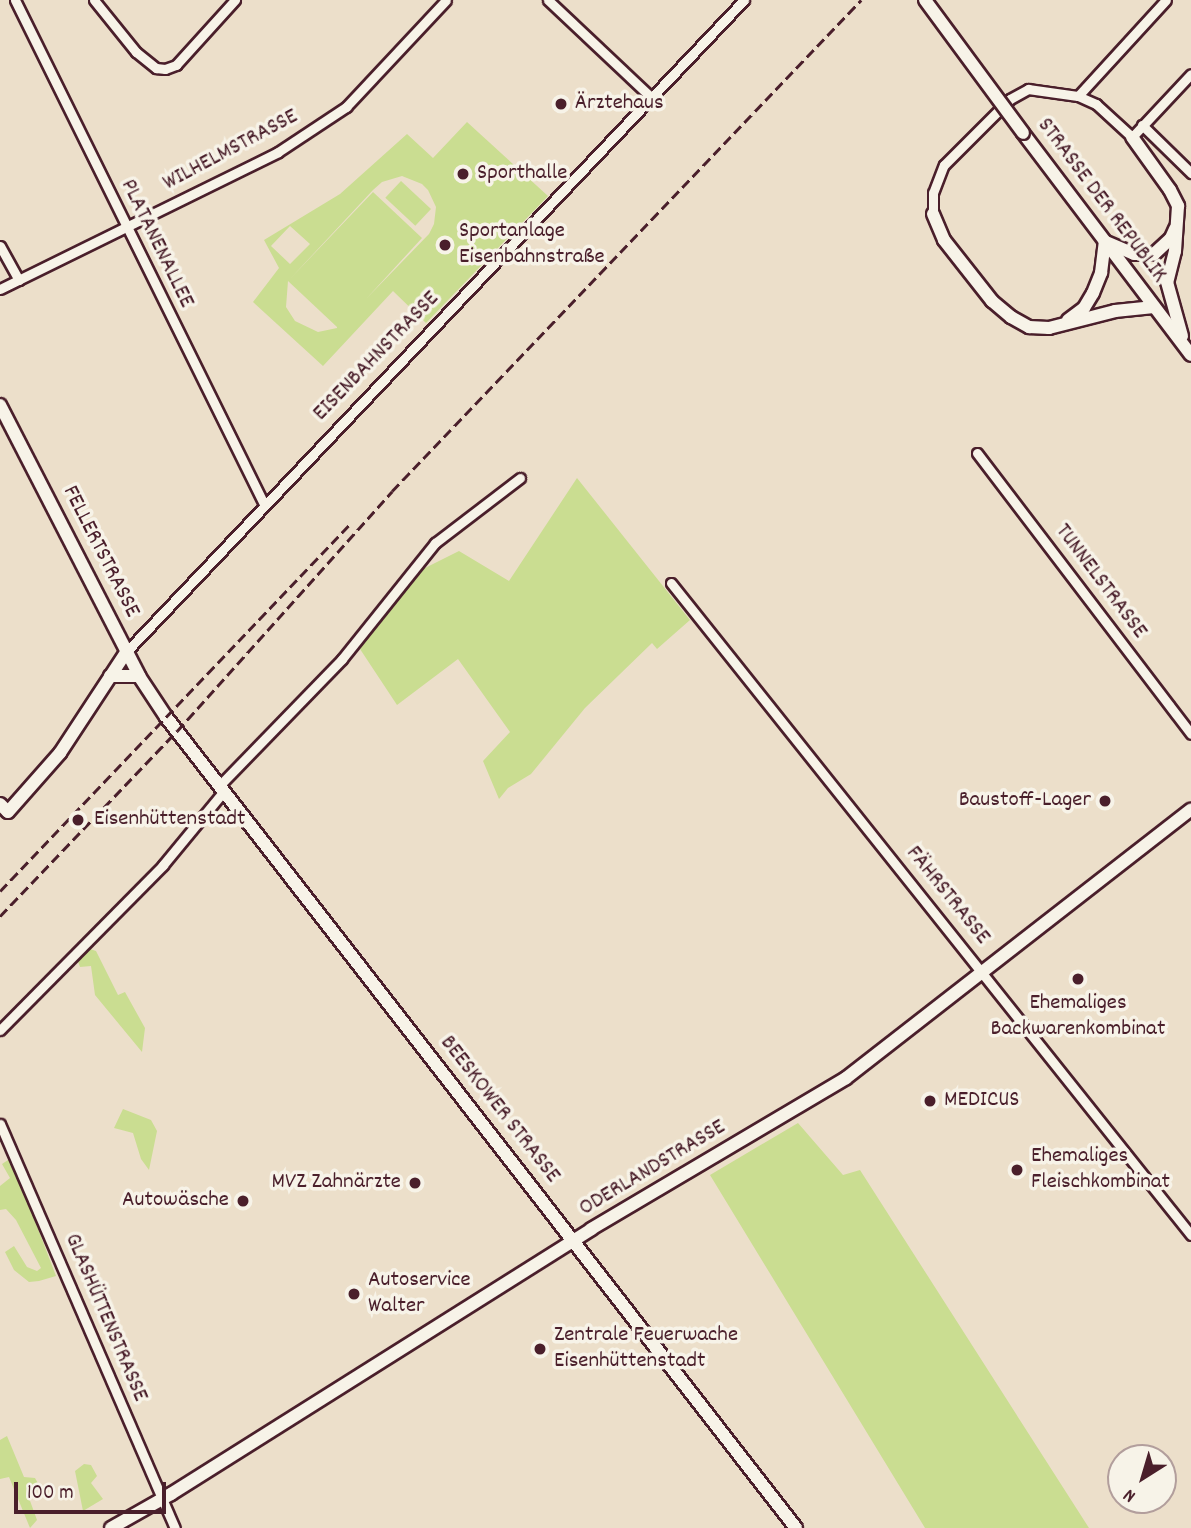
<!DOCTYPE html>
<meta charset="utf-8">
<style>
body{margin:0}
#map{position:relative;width:1191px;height:1528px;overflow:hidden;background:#ecdfca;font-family:Dekko,sans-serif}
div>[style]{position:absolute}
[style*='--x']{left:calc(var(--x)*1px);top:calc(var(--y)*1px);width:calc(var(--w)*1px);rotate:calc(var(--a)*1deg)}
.green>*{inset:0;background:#cadd91;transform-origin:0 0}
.roads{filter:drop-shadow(2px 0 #4a1f2b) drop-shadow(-2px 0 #4a1f2b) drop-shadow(0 2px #4a1f2b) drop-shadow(0 -2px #4a1f2b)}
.street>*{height:9px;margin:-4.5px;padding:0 4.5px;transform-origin:4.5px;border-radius:4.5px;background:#f7f3e8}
.secondary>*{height:12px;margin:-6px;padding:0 6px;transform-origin:6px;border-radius:6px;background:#f7f3e8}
.rail>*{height:2.5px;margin-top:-1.25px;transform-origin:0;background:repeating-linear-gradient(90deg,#4a1f2b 0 10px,transparent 0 15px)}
.bridges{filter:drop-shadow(2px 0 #4a1f2b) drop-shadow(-2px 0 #4a1f2b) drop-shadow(0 2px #4a1f2b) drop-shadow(0 -2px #4a1f2b)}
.secondary-bridge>*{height:12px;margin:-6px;padding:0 6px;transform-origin:6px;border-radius:6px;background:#f7f3e8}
.dots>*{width:19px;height:19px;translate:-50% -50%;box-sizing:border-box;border:4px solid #f7f3e8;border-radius:50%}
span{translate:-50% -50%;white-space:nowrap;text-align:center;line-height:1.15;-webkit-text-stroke:7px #f7f3e8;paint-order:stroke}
.poi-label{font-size:23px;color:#4a1f2b}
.left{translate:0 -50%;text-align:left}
.right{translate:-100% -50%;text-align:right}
.street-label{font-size:23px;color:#4a1f2b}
.north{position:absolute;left:1107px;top:1444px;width:70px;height:70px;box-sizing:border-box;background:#f7f3e8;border:2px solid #b29e9c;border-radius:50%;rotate:217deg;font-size:19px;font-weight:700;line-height:28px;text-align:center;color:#4a1f2b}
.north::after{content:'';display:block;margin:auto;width:24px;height:32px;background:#4a1f2b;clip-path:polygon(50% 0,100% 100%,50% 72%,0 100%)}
.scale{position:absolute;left:14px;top:1482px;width:152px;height:32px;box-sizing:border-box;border:4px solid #4a1f2b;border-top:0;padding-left:9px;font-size:21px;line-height:24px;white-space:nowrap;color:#4a1f2b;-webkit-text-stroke:5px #f7f3e8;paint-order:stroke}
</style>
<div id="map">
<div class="green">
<i style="clip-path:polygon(evenodd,467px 122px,548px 196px,426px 323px,393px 291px,323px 366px,253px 302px,279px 268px,264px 240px,340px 194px,407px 134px,433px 158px,467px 122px,402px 176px,422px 184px,428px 190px,436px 207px,434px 224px,429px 234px,366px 299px,422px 238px,373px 192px,289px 280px,373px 190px,382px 182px,402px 176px,467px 122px,290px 226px,310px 244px,290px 264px,271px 246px,290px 226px,467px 122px,288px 281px,337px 327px,337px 328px,318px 332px,295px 321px,286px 307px,288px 281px)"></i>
<i style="left:401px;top:181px;width:41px;height:23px;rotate:43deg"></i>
<i style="clip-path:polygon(577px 478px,690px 620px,657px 649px,652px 643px,585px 708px,531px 774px,508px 788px,499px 799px,483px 761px,510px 732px,458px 659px,397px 705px,358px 646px,417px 572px,459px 551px,509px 581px)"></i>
<i style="clip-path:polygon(90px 949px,96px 951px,118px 995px,125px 992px,145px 1028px,142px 1052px,95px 995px,91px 966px,80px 967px,77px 959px)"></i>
<i style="clip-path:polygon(123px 1109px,151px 1120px,157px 1131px,149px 1170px,141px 1159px,133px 1133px,114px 1128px)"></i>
<i style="clip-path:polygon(798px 1123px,843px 1175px,860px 1170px,1089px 1528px,925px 1528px,710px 1175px)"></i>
<i style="clip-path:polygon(11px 1158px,56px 1276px,39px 1281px,29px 1282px,14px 1270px,5px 1252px,14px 1246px,27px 1267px,37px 1271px,41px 1268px,16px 1220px,6px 1209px,0 1210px,0 1186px,10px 1178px,2px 1164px)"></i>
<i style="clip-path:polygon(7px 1436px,24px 1477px,35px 1478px,40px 1487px,29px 1498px,37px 1520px,30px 1528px,9px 1477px,0 1479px,0 1440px)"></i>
<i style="clip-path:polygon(84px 1464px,91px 1465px,97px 1476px,91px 1483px,103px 1499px,83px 1511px,75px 1471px)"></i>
</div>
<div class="roads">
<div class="street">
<i style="--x:15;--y:0;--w:562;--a:63.71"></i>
<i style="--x:94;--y:0;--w:67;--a:51.1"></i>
<i style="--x:136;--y:52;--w:26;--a:39"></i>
<i style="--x:156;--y:68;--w:9;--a:6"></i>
<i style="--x:165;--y:69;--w:12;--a:-20"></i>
<i style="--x:176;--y:65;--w:88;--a:-47.8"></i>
<i style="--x:548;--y:0;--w:143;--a:43.3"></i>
<i style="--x:1078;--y:96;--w:130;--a:-47.5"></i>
<i style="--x:1142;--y:125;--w:69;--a:44.4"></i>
<i style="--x:933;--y:214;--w:21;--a:-90"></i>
<i style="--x:933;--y:193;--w:30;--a:-69"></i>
<i style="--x:944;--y:165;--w:93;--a:-45"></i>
<i style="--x:1010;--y:99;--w:21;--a:-29"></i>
<i style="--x:1028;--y:89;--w:50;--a:8"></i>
<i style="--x:1078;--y:96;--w:20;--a:24"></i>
<i style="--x:1096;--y:104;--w:49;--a:42.5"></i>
<i style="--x:1132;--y:137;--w:86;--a:-46.9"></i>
<i style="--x:0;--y:246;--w:39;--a:61"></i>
<i style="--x:0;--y:289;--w:310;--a:-26.2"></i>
<i style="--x:278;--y:152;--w:82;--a:-33.5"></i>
<i style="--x:346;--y:107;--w:146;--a:-46.9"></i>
<i style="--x:977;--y:453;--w:353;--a:52.7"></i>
<i style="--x:671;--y:583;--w:834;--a:51.43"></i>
<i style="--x:127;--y:651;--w:897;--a:-46.54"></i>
<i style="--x:220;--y:785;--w:175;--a:-45.9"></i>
<i style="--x:342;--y:659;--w:149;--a:-51.3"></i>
<i style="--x:435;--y:543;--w:107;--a:-37.4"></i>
<i style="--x:0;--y:1030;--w:232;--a:-45.3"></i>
<i style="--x:163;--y:865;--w:96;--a:-50.5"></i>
<i style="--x:0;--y:1124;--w:440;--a:66.6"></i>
</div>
<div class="secondary">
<i style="--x:1023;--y:133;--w:278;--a:52.9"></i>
<i style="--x:1132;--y:137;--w:65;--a:54.4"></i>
<i style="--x:1170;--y:190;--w:18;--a:63"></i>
<i style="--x:1178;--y:206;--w:45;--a:93.8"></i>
<i style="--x:1175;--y:251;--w:32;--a:104"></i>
<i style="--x:1167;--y:282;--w:56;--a:74.5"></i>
<i style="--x:933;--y:214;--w:28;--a:67"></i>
<i style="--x:944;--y:240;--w:78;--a:51.8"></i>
<i style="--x:992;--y:301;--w:25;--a:40"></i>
<i style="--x:1011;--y:317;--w:21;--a:29"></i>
<i style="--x:1029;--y:327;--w:20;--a:3"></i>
<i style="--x:1049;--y:328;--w:68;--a:-14.4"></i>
<i style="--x:1115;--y:311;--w:39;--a:-6"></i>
<i style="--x:1106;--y:242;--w:30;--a:23"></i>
<i style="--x:1134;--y:254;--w:20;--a:0"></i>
<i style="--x:1154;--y:254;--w:23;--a:-43"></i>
<i style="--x:1171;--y:238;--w:10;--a:-66"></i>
<i style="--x:1068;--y:320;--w:20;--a:-37"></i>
<i style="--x:1084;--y:308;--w:17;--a:-59"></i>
<i style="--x:1093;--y:293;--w:22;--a:-68"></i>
<i style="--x:1101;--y:273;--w:31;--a:-83"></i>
<i style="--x:0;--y:405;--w:305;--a:62.8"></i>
<i style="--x:139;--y:676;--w:49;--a:56.6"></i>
<i style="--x:166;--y:717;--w:1027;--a:52.16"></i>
<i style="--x:110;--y:676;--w:29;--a:0"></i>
<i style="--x:0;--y:804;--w:11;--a:45"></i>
<i style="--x:8;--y:812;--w:79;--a:-48.6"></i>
<i style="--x:60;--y:753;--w:122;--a:-56.7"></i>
<i style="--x:111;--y:1528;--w:69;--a:-29.5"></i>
<i style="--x:171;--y:1494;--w:497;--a:-32.2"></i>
<i style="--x:591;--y:1229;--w:296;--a:-30.6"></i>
<i style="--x:846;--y:1078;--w:437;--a:-37.9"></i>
</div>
</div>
<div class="rail">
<i style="--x:0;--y:891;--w:507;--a:-46.36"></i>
<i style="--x:0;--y:916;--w:256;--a:-46.3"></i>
<i style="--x:177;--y:731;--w:322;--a:-48.1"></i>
<i style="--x:392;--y:491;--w:679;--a:-46.31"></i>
</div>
<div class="bridges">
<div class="secondary-bridge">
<i style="--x:925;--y:0;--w:165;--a:53.6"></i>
</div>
</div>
<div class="dots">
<i style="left:561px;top:104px;background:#4a1f2b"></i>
<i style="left:463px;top:174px;background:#4a1f2b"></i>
<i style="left:445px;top:245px;background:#4a1f2b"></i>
<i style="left:1105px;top:801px;background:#4a1f2b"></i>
<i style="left:78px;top:820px;background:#4a1f2b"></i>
<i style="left:1078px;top:979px;background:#4a1f2b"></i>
<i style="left:930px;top:1101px;background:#4a1f2b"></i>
<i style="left:1017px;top:1170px;background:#4a1f2b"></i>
<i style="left:415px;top:1183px;background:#4a1f2b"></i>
<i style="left:243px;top:1201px;background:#4a1f2b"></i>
<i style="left:354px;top:1294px;background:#4a1f2b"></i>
<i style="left:540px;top:1349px;background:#4a1f2b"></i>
</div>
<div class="poi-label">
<span class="left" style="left:575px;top:104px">Ärztehaus</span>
<span class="left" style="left:477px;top:174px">Sporthalle</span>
<span class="left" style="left:459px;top:245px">Sportanlage<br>Eisenbahnstraße</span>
<span class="right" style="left:1091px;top:801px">Baustoff-Lager</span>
<span class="left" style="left:94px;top:820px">Eisenhüttenstadt</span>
<span style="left:1078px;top:1017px">Ehemaliges<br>Backwarenkombinat</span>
<span class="left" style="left:944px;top:1101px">MEDICUS</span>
<span class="left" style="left:1031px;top:1170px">Ehemaliges<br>Fleischkombinat</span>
<span class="right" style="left:401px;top:1183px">MVZ Zahnärzte</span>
<span class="right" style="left:229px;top:1201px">Autowäsche</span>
<span class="left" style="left:368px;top:1294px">Autoservice<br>Walter</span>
<span class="left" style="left:554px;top:1349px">Zentrale Feuerwache<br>Eisenhüttenstadt</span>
</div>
<div class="street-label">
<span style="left:231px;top:151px;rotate:-28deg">WILHELMSTRASSE</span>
<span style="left:1101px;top:201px;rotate:53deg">STRASSE DER REPUBLIK</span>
<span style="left:156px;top:244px;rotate:64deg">PLATANENALLEE</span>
<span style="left:377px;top:357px;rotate:-46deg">EISENBAHNSTRASSE</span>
<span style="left:100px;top:552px;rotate:63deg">FELLERTSTRASSE</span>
<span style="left:1100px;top:582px;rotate:53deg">TUNNELSTRASSE</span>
<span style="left:947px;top:896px;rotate:51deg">FÄHRSTRASSE</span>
<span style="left:499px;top:1110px;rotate:52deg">BEESKOWER STRASSE</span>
<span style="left:653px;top:1169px;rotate:-31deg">ODERLANDSTRASSE</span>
<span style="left:105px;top:1318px;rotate:67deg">GLASHÜTTENSTRASSE</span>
</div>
<div class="north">N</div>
<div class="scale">100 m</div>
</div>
